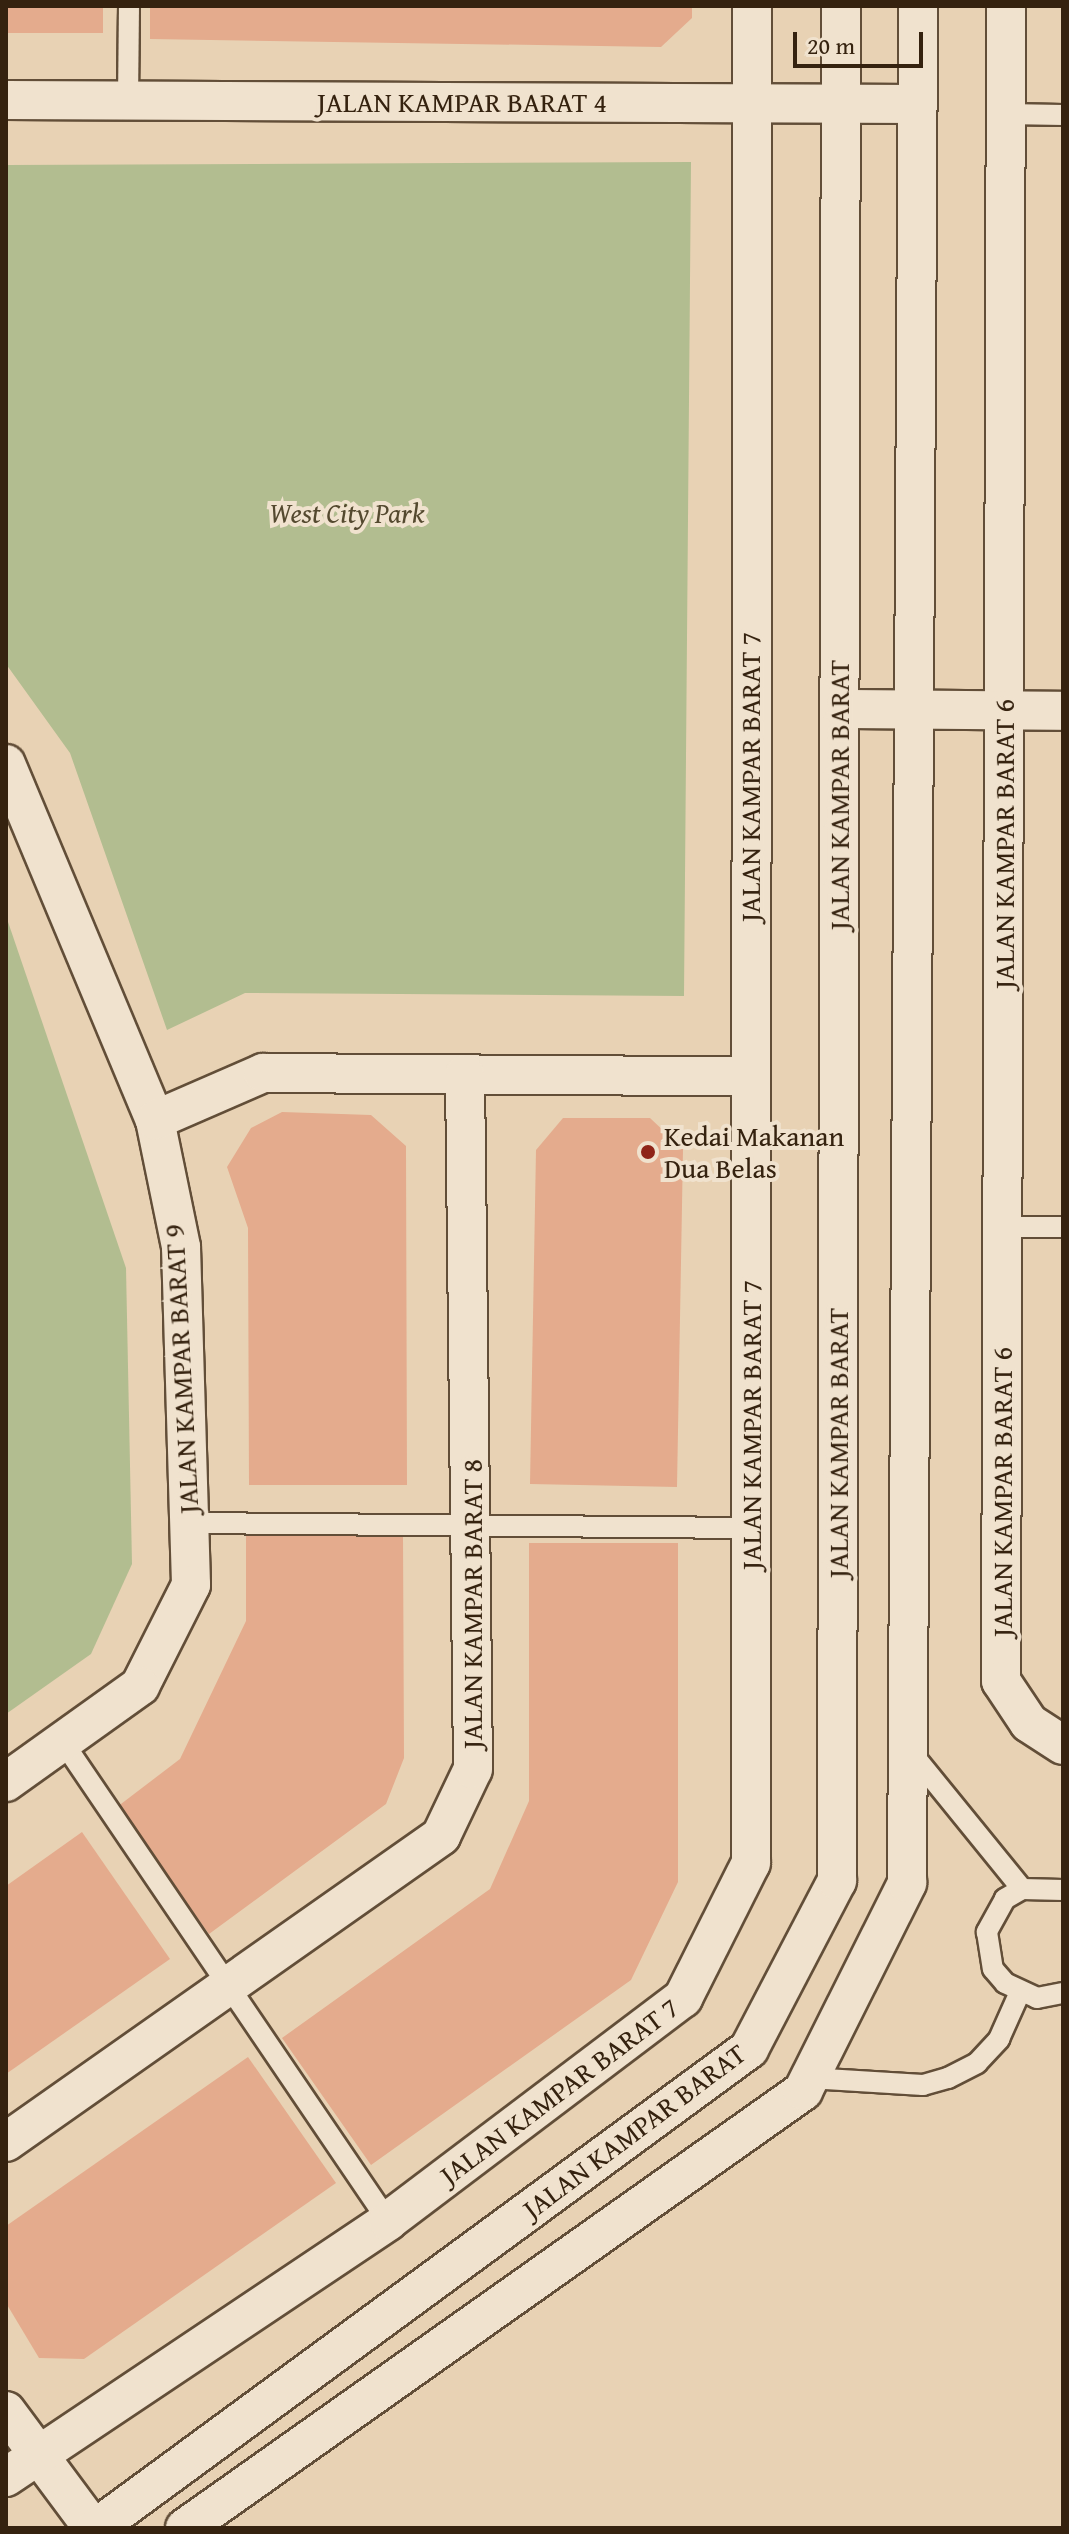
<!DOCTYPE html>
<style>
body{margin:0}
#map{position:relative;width:1069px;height:2534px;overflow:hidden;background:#e8d2b4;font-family:"Gentium Book Plus",serif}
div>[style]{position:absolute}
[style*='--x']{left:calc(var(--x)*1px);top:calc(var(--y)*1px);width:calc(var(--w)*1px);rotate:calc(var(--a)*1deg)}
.green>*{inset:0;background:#b2bd90}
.building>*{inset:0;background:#e4ab8d;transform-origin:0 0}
.roads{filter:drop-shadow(2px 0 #624e38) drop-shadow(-2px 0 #624e38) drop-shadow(0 2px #624e38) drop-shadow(0 -2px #624e38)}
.lane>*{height:20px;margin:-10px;padding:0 10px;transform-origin:10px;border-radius:10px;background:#f0e2ce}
.street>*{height:38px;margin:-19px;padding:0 19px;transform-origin:19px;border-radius:19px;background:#f0e2ce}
.dots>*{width:22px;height:22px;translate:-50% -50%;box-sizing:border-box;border:4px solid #f0e2ce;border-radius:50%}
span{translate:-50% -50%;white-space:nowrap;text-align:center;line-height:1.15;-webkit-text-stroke:8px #f0e2ce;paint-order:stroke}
.street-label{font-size:28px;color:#35220f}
.park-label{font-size:28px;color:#54492f;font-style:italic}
.poi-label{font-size:28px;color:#35220f}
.left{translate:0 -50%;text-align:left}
.frame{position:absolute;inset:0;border:8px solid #35220f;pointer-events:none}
.scale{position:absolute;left:793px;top:32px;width:130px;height:36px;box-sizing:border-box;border:4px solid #35220f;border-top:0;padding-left:10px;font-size:24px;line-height:28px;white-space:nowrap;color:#35220f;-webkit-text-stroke:6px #f0e2ce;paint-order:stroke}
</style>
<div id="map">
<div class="green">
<i style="clip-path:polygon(691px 162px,684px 996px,245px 993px,167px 1030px,70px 753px,6px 664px,6px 165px)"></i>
<i style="clip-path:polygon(6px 916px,126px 1268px,132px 1564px,91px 1654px,6px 1714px)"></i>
</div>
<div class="building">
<i style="left:6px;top:6px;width:97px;height:27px"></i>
<i style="clip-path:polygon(150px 6px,692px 6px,692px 18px,661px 47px,150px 39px)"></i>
<i style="clip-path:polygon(282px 1112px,371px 1115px,406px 1146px,407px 1485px,249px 1485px,248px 1228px,227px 1167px,251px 1128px)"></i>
<i style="clip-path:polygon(563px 1118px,650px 1118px,683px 1149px,677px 1487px,530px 1484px,536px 1150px)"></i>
<i style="clip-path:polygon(403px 1534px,404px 1758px,386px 1804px,209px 1934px,117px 1807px,180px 1759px,246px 1621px,246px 1536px)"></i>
<i style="clip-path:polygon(529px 1543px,678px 1543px,678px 1882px,631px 1980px,371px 2165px,282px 2038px,490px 1889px,529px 1801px)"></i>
<i style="clip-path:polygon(82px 1832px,170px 1959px,6px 2074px,6px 1886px)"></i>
<i style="clip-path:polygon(248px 2057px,336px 2183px,84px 2359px,39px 2358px,6px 2303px,6px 2226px)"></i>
</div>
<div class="roads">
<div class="lane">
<i style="--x:128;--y:101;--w:95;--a:-89.4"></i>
<i style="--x:1005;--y:114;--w:58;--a:1"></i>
<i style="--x:1003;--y:1227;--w:60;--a:0"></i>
<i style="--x:189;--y:1523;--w:563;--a:0.51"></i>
<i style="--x:63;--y:1742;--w:579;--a:55.84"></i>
<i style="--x:910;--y:1751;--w:178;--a:50.9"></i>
<i style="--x:1063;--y:1890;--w:41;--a:-178.6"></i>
<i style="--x:1022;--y:1889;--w:20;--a:150"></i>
<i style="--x:1005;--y:1899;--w:38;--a:119"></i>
<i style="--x:987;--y:1932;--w:37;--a:81"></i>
<i style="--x:993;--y:1969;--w:18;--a:49"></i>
<i style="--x:1005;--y:1983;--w:35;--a:25"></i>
<i style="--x:1037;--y:1998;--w:26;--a:-11"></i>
<i style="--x:809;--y:2078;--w:114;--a:3.5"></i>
<i style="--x:923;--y:2085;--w:26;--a:-16"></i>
<i style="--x:948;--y:2078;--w:33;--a:-27"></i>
<i style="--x:977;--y:2063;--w:33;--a:-47"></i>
<i style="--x:999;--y:2039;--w:51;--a:-65.9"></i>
</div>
<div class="street">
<i style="--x:1006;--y:6;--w:1675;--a:90.17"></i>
<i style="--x:1001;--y:1681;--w:50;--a:56.3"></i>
<i style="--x:1029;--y:1723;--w:40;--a:32.9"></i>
<i style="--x:6;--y:100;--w:911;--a:0.25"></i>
<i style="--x:840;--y:709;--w:223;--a:0.5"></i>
<i style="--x:6;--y:764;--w:386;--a:67.3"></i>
<i style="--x:155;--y:1120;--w:130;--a:78.4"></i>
<i style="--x:181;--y:1247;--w:338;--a:88.3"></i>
<i style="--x:191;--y:1585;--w:113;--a:116.8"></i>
<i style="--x:140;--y:1686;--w:165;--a:144.4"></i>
<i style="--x:155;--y:1120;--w:118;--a:-23.5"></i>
<i style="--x:263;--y:1073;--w:486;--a:0.4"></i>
<i style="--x:6;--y:2142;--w:532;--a:-35.12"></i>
<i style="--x:441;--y:1836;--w:74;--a:-64.5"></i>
<i style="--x:473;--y:1769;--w:695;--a:-90.66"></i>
<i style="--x:6;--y:2411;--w:146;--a:53.4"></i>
<i style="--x:6;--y:2477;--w:460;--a:-33.8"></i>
<i style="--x:388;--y:2221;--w:370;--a:-37.1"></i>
<i style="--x:683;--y:1998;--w:151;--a:-63.3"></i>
<i style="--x:751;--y:1863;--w:1857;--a:-89.97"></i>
<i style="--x:96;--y:2528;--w:810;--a:-36.26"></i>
<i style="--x:749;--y:2049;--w:190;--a:-62.4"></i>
<i style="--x:837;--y:1881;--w:1875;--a:-89.88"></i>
<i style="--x:185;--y:2528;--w:757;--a:-35.26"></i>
<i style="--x:803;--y:2091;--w:233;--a:-63.4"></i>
<i style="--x:907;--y:1883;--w:1877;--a:-89.66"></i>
</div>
</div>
<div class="dots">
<i style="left:648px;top:1152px;background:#8f2418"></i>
</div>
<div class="street-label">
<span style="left:462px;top:102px">JALAN KAMPAR BARAT 4</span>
<span style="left:750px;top:777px;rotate:-90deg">JALAN KAMPAR BARAT 7</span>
<span style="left:839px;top:795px;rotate:-90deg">JALAN KAMPAR BARAT</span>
<span style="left:1004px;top:844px;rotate:-90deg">JALAN KAMPAR BARAT 6</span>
<span style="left:181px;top:1369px;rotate:-93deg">JALAN KAMPAR BARAT 9</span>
<span style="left:751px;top:1425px;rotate:-90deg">JALAN KAMPAR BARAT 7</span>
<span style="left:838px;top:1443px;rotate:-90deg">JALAN KAMPAR BARAT</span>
<span style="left:1002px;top:1492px;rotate:-90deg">JALAN KAMPAR BARAT 6</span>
<span style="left:472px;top:1604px;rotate:-90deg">JALAN KAMPAR BARAT 8</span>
<span style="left:559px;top:2091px;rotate:-37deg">JALAN KAMPAR BARAT 7</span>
<span style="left:634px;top:2131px;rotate:-37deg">JALAN KAMPAR BARAT</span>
</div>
<div class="park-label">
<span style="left:347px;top:513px">West City Park</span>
</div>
<div class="poi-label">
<span class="left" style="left:664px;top:1152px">Kedai Makanan<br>Dua Belas</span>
</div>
<div class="frame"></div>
<div class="scale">20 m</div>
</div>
